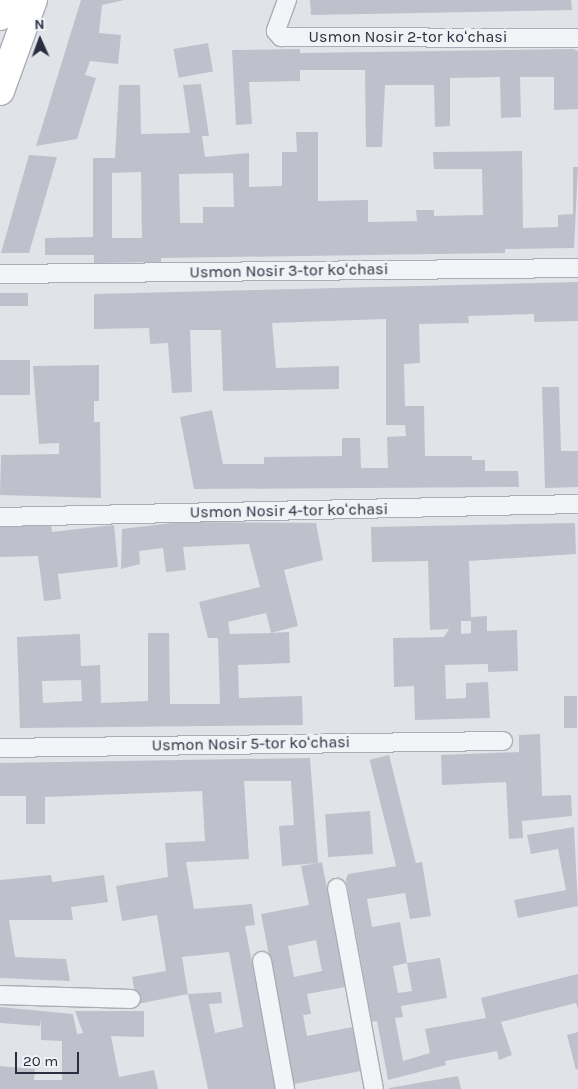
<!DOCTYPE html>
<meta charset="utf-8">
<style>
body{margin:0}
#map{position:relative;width:578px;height:1089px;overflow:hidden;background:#e0e3e8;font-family:Karla,sans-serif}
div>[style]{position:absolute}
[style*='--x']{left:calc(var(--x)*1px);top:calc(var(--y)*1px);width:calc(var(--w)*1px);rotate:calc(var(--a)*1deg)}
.building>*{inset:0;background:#bec1cb;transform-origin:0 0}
.roads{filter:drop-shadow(1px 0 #a9adb5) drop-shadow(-1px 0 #a9adb5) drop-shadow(0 1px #a9adb5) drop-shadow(0 -1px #a9adb5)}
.street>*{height:18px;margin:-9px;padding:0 9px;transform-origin:9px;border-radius:9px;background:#f3f4f7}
.primary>*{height:28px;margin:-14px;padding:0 14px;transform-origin:14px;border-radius:14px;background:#fff}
span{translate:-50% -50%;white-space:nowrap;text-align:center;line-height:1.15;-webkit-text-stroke:5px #f0f2f6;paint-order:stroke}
.street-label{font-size:16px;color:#2a2f3f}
.north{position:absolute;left:15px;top:15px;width:50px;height:50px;-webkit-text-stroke:4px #f0f2f6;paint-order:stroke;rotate:358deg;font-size:14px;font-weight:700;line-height:20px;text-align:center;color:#2a2f3f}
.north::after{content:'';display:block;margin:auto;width:18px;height:22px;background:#2a2f3f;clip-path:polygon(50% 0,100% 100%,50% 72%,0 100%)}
.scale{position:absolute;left:15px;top:1052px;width:64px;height:22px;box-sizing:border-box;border:2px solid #2a2f3f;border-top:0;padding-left:6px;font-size:15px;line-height:18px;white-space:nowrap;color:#2a2f3f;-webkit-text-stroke:4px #f0f2f6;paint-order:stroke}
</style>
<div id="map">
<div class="building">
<i style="clip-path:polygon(81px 0,124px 0,102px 5px,99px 33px,121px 35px,118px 64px,90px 61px,85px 75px,96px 78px,77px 139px,36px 146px)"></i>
<i style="clip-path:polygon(310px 0,571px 0,572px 10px,311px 15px)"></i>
<i style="left:208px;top:43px;width:29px;height:35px;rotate:80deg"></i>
<i style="clip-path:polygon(300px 49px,300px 53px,573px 49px,578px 51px,578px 109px,554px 110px,554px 77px,520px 77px,521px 117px,501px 118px,500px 77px,450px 78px,450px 126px,435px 127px,434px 85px,385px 85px,382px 147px,366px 147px,365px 70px,300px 70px,300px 81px,249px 82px,252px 124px,236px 125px,232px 50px)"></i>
<i style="clip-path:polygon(evenodd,201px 84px,209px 136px,202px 136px,205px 157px,249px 153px,249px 187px,282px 186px,282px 152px,297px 152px,296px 132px,318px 132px,318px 201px,368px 200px,368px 222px,417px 221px,416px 210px,434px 210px,434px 216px,483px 215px,482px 169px,434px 169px,433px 152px,522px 151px,523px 228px,558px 227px,558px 215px,573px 214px,573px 167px,578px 167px,574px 248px,505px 249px,505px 253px,161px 258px,161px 262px,94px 263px,94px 255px,45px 255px,45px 238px,93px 237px,93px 158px,115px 158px,119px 85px,140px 85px,141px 134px,190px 133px,183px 85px,201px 84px,141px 172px,142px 238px,112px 238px,112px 173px,141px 172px,201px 84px,233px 173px,234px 207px,203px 207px,203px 223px,180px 223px,179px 174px,233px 173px)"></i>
<i style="clip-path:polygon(29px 155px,57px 157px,29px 253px,1px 253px)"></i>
<i style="clip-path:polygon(578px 282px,578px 321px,534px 322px,534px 314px,468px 316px,469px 323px,419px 324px,420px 363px,404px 364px,405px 406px,424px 406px,425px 456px,472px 456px,472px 460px,485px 460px,485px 471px,518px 471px,519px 487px,194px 489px,180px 417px,212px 410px,223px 464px,264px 464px,264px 457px,342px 456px,342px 438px,360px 438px,361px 468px,388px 468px,387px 437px,406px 436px,405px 425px,386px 425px,386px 319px,272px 323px,276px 368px,339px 366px,339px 389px,223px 391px,221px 330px,190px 330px,192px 392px,172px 393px,168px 343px,150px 344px,149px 328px,94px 329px,94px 294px)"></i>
<i style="left:0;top:293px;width:28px;height:13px"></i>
<i style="left:0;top:360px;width:30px;height:35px"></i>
<i style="clip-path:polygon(99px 365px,99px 401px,94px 401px,94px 422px,100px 422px,101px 498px,0 495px,1px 455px,59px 454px,59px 443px,39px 444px,33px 366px)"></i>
<i style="clip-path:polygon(542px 387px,559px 387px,561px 451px,578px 451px,578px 487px,545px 488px)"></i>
<i style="clip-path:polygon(evenodd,180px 522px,316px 523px,323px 560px,284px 570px,298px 626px,271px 633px,289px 632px,290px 663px,238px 665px,239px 698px,302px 696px,303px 725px,20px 728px,17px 637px,80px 634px,81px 666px,100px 665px,101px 703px,148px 701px,148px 633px,169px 633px,170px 704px,220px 704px,218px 638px,208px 638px,199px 602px,260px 587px,249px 544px,183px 547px,186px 570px,166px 572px,163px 548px,139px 551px,140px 564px,121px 569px,122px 529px,180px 522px,266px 613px,271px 633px,230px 634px,228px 622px,266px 613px,180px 522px,81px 680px,82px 701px,43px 703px,42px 681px,81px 680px)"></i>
<i style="clip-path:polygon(evenodd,575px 523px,576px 554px,469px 561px,471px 617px,487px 616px,487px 631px,517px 630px,518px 671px,488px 672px,488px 664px,445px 665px,446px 699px,466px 698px,466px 683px,488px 682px,490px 718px,415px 720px,414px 686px,394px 687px,393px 638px,444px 637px,449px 629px,430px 630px,428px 561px,372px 562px,371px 527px,575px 523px,461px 621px,471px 621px,471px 633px,461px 634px,461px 621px)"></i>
<i style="clip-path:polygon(51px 525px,52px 532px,114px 525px,118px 567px,58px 574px,61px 599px,44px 601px,38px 556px,0 557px,0 527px)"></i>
<i style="left:564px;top:696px;width:13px;height:32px"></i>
<i style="clip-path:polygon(540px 734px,542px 796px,571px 795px,572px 816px,522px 821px,523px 838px,509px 839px,506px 782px,442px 785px,441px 755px,519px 752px,519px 735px)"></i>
<i style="left:389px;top:755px;width:111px;height:20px;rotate:76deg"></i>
<i style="clip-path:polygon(evenodd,310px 758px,318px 863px,322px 862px,345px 987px,307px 994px,311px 1014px,303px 1015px,307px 1036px,352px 1027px,361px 1071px,294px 1084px,261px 914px,309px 905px,301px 866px,318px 863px,282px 866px,279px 826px,294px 825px,291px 781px,244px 781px,249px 859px,186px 862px,194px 909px,252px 904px,255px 925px,245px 926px,276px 1089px,208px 1089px,188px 994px,137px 1004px,132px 977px,166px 971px,157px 915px,122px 921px,116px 886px,168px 877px,165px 843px,205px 841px,202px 791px,45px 797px,45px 824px,26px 824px,26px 796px,0 796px,0 763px,310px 758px,316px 940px,322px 971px,294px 977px,288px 946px,316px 940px,310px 758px,229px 952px,243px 1027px,215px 1033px,209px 1004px,222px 1003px,221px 992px,188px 994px,182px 957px,229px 952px)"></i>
<i style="left:370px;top:811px;width:43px;height:45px;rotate:86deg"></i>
<i style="clip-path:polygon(574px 827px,578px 906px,518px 918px,514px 900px,566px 890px,558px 849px,531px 854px,527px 835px)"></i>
<i style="clip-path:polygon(422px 862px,431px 916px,410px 919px,405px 893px,367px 899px,372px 927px,400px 922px,407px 963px,393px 966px,398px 993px,412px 991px,407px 963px,440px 958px,447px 998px,401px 1006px,403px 1017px,395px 1018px,403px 1061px,430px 1053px,425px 1029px,486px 1018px,481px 998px,578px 974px,578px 1009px,576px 1003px,501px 1022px,512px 1055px,499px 1060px,497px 1051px,445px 1061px,446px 1065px,388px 1080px,377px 1021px,372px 1022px,346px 879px,348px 874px)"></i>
<i style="clip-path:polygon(51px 875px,52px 882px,104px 875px,108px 902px,71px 907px,73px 920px,9px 920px,15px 957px,66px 959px,70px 981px,0 978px,0 880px)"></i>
<i style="clip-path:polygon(0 1007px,73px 1014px,77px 1034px,83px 1033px,75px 1011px,144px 1011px,144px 1037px,111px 1036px,119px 1077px,154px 1070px,158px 1089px,0 1089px,0 1066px,35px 1069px,34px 1080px,62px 1080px,62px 1041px,41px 1040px,41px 1019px,40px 1026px,0 1023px)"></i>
<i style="clip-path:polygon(578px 1032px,578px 1069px,576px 1070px,567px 1035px)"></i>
<i style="clip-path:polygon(458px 1076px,461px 1089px,389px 1089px,389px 1088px)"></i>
</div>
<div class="roads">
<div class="street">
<i style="--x:287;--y:0;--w:33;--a:110"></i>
<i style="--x:276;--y:31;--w:8;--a:50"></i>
<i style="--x:281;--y:37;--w:297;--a:0.2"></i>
<i style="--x:0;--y:274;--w:578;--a:-0.59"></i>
<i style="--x:0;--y:517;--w:578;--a:-1.29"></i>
<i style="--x:0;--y:748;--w:503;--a:-0.8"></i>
<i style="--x:337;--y:888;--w:204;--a:79.6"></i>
<i style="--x:262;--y:961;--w:130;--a:79.8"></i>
<i style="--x:0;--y:995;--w:131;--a:1.7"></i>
</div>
<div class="primary">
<i style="--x:0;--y:16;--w:17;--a:-69"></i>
<i style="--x:0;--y:91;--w:97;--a:-70.1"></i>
</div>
</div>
<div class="street-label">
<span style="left:408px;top:37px">Usmon Nosir 2-tor koʻchasi</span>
<span style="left:289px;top:271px;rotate:-1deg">Usmon Nosir 3-tor koʻchasi</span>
<span style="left:289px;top:511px;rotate:-1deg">Usmon Nosir 4-tor koʻchasi</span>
<span style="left:251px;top:744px;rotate:-1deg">Usmon Nosir 5-tor koʻchasi</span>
</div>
<div class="north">N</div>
<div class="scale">20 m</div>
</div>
